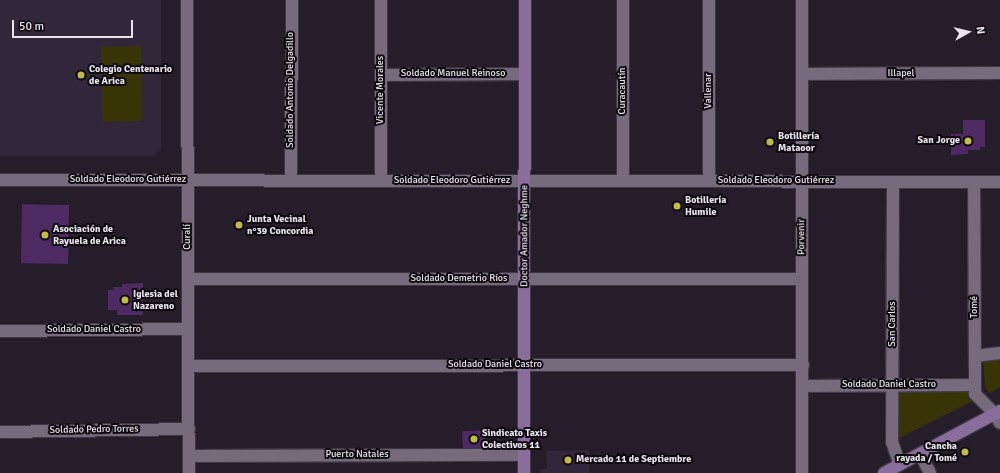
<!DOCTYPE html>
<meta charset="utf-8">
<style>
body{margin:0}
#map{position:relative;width:1000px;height:473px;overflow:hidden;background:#261d2b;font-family:Signika,sans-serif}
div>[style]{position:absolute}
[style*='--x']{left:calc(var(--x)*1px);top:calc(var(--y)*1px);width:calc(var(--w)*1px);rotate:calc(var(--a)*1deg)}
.built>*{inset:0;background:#32273a}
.green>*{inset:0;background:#373505;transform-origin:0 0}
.building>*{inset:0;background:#4d2a62;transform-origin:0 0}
.roads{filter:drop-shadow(1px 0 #3f3744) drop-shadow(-1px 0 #3f3744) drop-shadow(0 1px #3f3744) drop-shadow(0 -1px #3f3744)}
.street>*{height:12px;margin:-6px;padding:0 6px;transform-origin:6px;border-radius:6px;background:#756b7c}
.secondary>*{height:12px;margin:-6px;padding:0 6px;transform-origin:6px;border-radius:6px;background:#896e9b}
.dots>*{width:11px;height:11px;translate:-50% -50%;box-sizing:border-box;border:2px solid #0d090f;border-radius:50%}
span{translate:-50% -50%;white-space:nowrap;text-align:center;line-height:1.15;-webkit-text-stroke:4px #0d090f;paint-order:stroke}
.poi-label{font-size:10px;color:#e8e3ec;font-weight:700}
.left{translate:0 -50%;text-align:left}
.right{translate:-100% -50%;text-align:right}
.street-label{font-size:10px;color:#e8e3ec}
.north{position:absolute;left:948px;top:12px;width:40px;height:40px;-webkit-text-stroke:3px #0d090f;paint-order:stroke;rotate:82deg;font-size:11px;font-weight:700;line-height:16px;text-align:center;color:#e8e3ec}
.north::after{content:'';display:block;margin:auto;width:14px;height:18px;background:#e8e3ec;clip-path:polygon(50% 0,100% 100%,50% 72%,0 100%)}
.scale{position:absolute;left:12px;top:20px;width:121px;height:18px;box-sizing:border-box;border:2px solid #e8e3ec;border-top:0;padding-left:5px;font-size:12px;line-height:14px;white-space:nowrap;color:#e8e3ec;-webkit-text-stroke:3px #0d090f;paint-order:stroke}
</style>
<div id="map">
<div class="built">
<i style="clip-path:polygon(0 0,161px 0,161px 149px,154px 156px,0 156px)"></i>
<i style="clip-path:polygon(589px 450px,590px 473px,540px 473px,540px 469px,547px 469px,546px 451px)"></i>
</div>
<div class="green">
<i style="left:141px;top:46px;width:75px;height:40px;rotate:89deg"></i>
<i style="clip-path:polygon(1000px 358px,1000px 387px,990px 393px,985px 388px,983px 360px)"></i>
<i style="clip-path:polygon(971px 387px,973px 401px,895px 440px,892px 391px)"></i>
</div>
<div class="building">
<i style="clip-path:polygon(963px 120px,985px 120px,985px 147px,980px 147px,980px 150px,968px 150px,968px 154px,951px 155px,951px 134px,963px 134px)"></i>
<i style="left:69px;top:205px;width:59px;height:47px;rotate:91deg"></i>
<i style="clip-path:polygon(143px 283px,143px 315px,117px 315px,117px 310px,108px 310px,108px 290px,114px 290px,113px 287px,122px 287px,122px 284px)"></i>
<i style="left:486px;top:430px;width:18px;height:24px;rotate:87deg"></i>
</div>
<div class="roads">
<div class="street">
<i style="--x:187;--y:0;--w:473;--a:89.8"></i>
<i style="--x:709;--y:0;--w:181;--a:90"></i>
<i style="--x:802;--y:0;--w:473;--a:90"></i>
<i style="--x:802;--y:74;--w:198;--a:-0.3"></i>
<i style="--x:381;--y:75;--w:144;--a:-0.4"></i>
<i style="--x:0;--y:180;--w:1000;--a:0.11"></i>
<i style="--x:291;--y:180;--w:180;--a:-89.7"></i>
<i style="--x:381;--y:180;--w:180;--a:-90"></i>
<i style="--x:623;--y:181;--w:181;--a:-90"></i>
<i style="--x:893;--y:182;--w:260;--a:90.2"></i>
<i style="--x:892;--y:442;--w:24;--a:71"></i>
<i style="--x:974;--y:182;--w:212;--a:89.7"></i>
<i style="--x:975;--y:394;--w:28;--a:45"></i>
<i style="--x:995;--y:414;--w:10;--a:61"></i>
<i style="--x:188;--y:279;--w:614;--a:0"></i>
<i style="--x:0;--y:331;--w:188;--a:-0.6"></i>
<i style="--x:975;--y:356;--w:25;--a:-7"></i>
<i style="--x:188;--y:366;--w:615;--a:-0.09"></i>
<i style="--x:802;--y:386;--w:173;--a:-0.3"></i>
<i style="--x:0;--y:432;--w:189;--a:-0.9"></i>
<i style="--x:920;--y:454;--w:21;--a:62"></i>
<i style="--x:189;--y:456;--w:335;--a:-0.2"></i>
</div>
<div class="secondary">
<i style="--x:524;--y:473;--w:473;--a:-89.9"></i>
<i style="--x:884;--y:473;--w:132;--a:-28.1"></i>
</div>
</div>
<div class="dots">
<i style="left:81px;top:75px;background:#c2bd3f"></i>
<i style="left:968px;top:141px;background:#c2bd3f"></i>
<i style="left:770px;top:142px;background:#c2bd3f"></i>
<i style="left:677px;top:206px;background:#c2bd3f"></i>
<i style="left:239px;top:225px;background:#c2bd3f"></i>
<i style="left:45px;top:235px;background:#c2bd3f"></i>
<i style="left:125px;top:300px;background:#c2bd3f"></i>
<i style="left:474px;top:439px;background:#c2bd3f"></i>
<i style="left:965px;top:452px;background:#c2bd3f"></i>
<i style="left:568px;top:460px;background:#c2bd3f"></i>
</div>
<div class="poi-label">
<span class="left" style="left:89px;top:75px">Colegio Centenario<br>de Arica</span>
<span class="left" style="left:778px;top:142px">Botillería<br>Mataoor</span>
<span class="right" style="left:960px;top:141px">San Jorge</span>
<span class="left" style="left:685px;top:206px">Botillería<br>Humile</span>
<span class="left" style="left:247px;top:225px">Junta Vecinal<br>n°39 Concordia</span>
<span class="left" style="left:53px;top:235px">Asociación de<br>Rayuela de Arica</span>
<span class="left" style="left:133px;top:300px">Iglesia del<br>Nazareno</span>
<span class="left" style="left:482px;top:439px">Sindicato Taxis<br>Colectivos 11</span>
<span class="right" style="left:957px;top:452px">Cancha<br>rayada / Tomé</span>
<span class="left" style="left:576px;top:460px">Mercado 11 de Septiembre</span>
</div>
<div class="street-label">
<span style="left:453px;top:74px">Soldado Manuel Reinoso</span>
<span style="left:901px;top:74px">Illapel</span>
<span style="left:291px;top:90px;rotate:-90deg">Soldado Antonio Delgadillo</span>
<span style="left:381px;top:90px;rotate:-90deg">Vicente Morales</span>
<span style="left:623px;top:91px;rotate:-90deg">Curacautín</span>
<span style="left:709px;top:91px;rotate:-90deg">Vallenar</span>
<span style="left:128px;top:180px">Soldado Eleodoro Gutiérrez</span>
<span style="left:452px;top:181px">Soldado Eleodoro Gutiérrez</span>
<span style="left:776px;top:181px">Soldado Eleodoro Gutiérrez</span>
<span style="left:525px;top:236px;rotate:-90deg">Doctor Amador Neghme</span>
<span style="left:188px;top:237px;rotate:-90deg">Curalí</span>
<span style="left:802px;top:237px;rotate:-90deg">Porvenir</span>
<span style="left:459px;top:279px">Soldado Demetrio Ríos</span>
<span style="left:975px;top:307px;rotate:-90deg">Tomé</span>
<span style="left:893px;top:324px;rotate:-90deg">San Carlos</span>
<span style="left:94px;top:330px">Soldado Daniel Castro</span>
<span style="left:495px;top:365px">Soldado Daniel Castro</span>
<span style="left:889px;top:385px">Soldado Daniel Castro</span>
<span style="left:94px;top:430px;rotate:-1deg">Soldado Pedro Torres</span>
<span style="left:357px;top:455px">Puerto Natales</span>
</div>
<div class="north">N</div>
<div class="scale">50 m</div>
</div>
